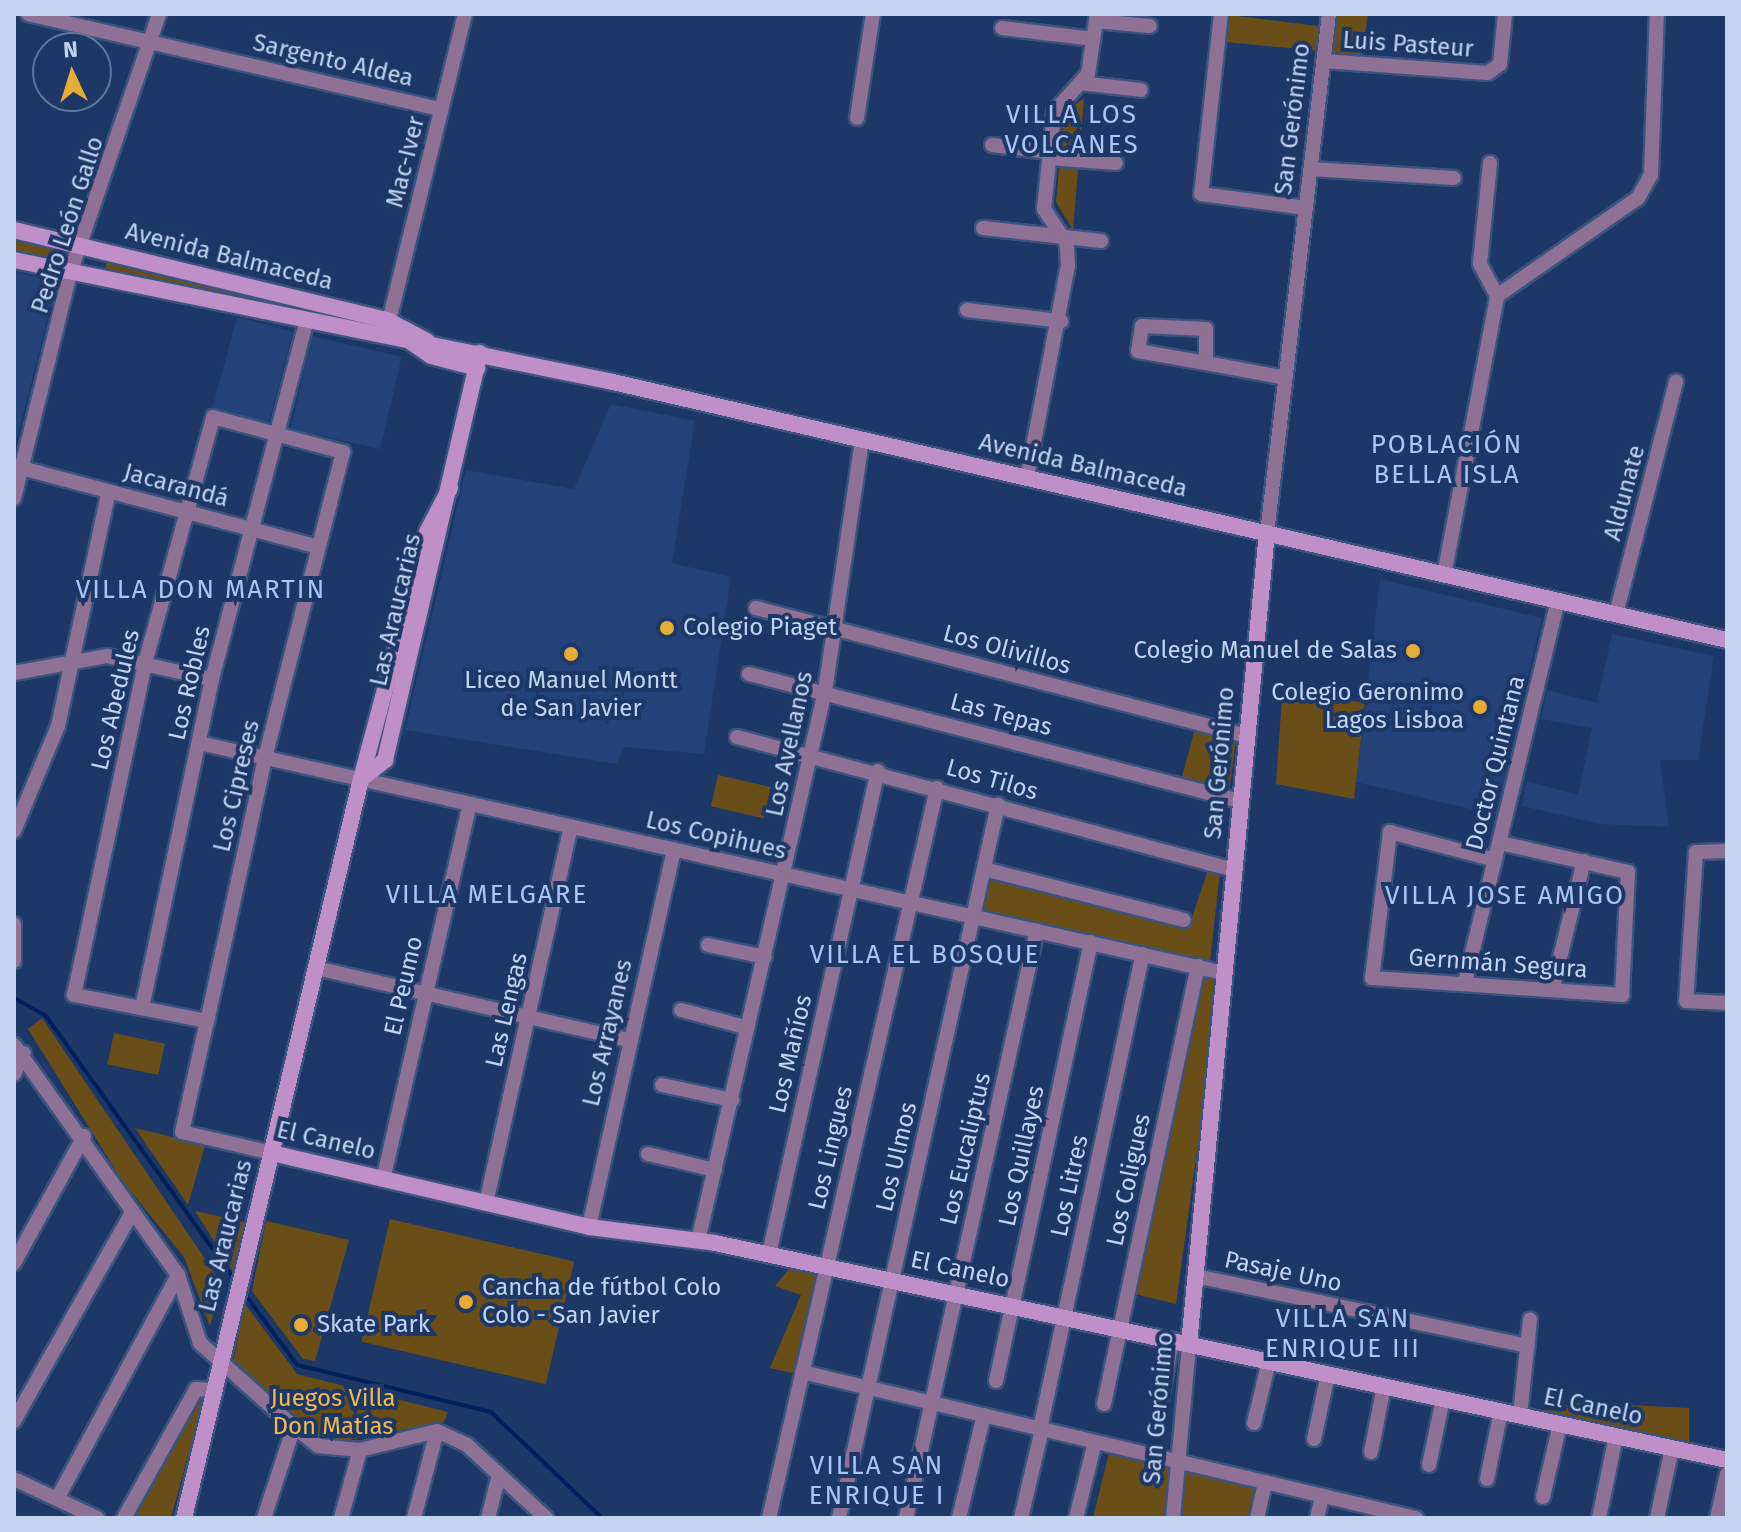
<!DOCTYPE html>
<meta charset="utf-8">
<style>
body{margin:0}
#map{position:relative;width:1741px;height:1532px;overflow:hidden;background:#1d3866;font-family:"Fira Sans",sans-serif}
div>[style]{position:absolute}
[style*='--x']{left:calc(var(--x)*1px);top:calc(var(--y)*1px);width:calc(var(--w)*1px);rotate:calc(var(--a)*1deg)}
.built>*{inset:0;background:#234277;transform-origin:0 0}
.green>*{inset:0;background:#6a4e18;transform-origin:0 0}
.stream>*{height:4px;margin:-2px;padding:0 2px;transform-origin:2px;border-radius:2px;background:#00205c}
.roads{filter:drop-shadow(2px 0 #3b547f) drop-shadow(-2px 0 #3b547f) drop-shadow(0 2px #3b547f) drop-shadow(0 -2px #3b547f)}
.street>*{height:14px;margin:-7px;padding:0 7px;transform-origin:7px;border-radius:7px;background:#8f7195}
.secondary>*{height:16px;margin:-8px;padding:0 8px;transform-origin:8px;border-radius:8px;background:#bf8fc9}
.dots>*{width:22px;height:22px;translate:-50% -50%;box-sizing:border-box;border:4px solid #1d3866;border-radius:50%}
span{translate:-50% -50%;white-space:nowrap;text-align:center;line-height:1.15;-webkit-text-stroke:8px #1d3866;paint-order:stroke}
.street-label{font-size:24px;color:#c3d4f1}
.poi-label{font-size:24px;color:#c3d4f1}
.left{translate:0 -50%;text-align:left}
.right{translate:-100% -50%;text-align:right}
.park-label{font-size:24px;color:#f2ba4f}
.neighbourhood-label{font-size:26px;color:#abc6f4;letter-spacing:2px}
.frame{position:absolute;inset:0;border:16px solid #c3d4f1;pointer-events:none}
.north{position:absolute;left:32px;top:32px;width:80px;height:80px;box-sizing:border-box;background:#1d3866;border:2px solid #5f769e;border-radius:50%;rotate:356deg;font-size:22px;font-weight:700;line-height:32px;text-align:center;color:#c3d4f1}
.north::after{content:'';display:block;margin:auto;width:28px;height:36px;background:#e6ac36;clip-path:polygon(50% 0,100% 100%,50% 72%,0 100%)}
</style>
<div id="map">
<div class="built">
<i style="clip-path:polygon(14px 271px,57px 283px,14px 450px)"></i>
<i style="left:237px;top:317px;width:58px;height:96px;rotate:15deg"></i>
<i style="left:312px;top:336px;width:92px;height:95px;rotate:13deg"></i>
<i style="clip-path:polygon(611px 404px,695px 421px,672px 563px,731px 577px,704px 754px,624px 747px,617px 764px,405px 730px,466px 470px,574px 489px)"></i>
<i style="clip-path:polygon(1380px 579px,1542px 618px,1496px 815px,1356px 782px)"></i>
<i style="clip-path:polygon(1612px 634px,1714px 656px,1698px 760px,1660px 760px,1669px 827px,1601px 824px,1522px 806px,1527px 781px,1578px 795px,1592px 728px,1541px 719px,1547px 690px,1597px 703px)"></i>
</div>
<div class="green">
<i style="clip-path:polygon(1337px 14px,1368px 14px,1362px 55px,1226px 42px,1229px 15px,1334px 28px)"></i>
<i style="clip-path:polygon(1084px 98px,1073px 230px,1056px 202px,1064px 113px)"></i>
<i style="left:14px;top:235px;width:43px;height:17px;rotate:13deg"></i>
<i style="clip-path:polygon(109px 257px,329px 310px,325px 324px,103px 275px)"></i>
<i style="clip-path:polygon(1282px 697px,1365px 702px,1354px 799px,1276px 784px)"></i>
<i style="clip-path:polygon(1194px 732px,1236px 740px,1229px 793px,1182px 777px)"></i>
<i style="left:718px;top:775px;width:54px;height:32px;rotate:13deg"></i>
<i style="clip-path:polygon(1208px 870px,1220px 872px,1210px 961px,967px 911px,979px 872px,1189px 926px)"></i>
<i style="clip-path:polygon(1195px 972px,1221px 977px,1176px 1304px,1122px 1291px)"></i>
<i style="clip-path:polygon(42px 1018px,222px 1284px,210px 1326px,184px 1257px,123px 1182px,28px 1029px)"></i>
<i style="left:114px;top:1033px;width:52px;height:32px;rotate:12deg"></i>
<i style="clip-path:polygon(135px 1128px,205px 1145px,188px 1205px)"></i>
<i style="clip-path:polygon(195px 1211px,245px 1222px,233px 1272px,229px 1265px)"></i>
<i style="left:390px;top:1219px;width:189px;height:126px;rotate:13deg"></i>
<i style="clip-path:polygon(266px 1221px,349px 1240px,315px 1361px,303px 1359px,252px 1291px)"></i>
<i style="clip-path:polygon(790px 1268px,820px 1273px,796px 1374px,770px 1368px,801px 1295px,775px 1286px)"></i>
<i style="clip-path:polygon(245px 1304px,297px 1374px,448px 1412px,444px 1422px,333px 1443px,318px 1439px,232px 1367px)"></i>
<i style="clip-path:polygon(198px 1396px,204px 1397px,171px 1518px,131px 1518px)"></i>
<i style="clip-path:polygon(1567px 1402px,1689px 1408px,1689px 1444px,1538px 1410px,1566px 1411px)"></i>
<i style="clip-path:polygon(1110px 1449px,1259px 1487px,1252px 1518px,1093px 1518px)"></i>
</div>
<div class="stream">
<i style="--x:14;--y:998;--w:37;--a:29"></i>
<i style="--x:46;--y:1016;--w:325;--a:54.4"></i>
<i style="--x:245;--y:1294;--w:88;--a:53.8"></i>
<i style="--x:297;--y:1365;--w:200;--a:13.6"></i>
<i style="--x:491;--y:1412;--w:153;--a:43.7"></i>
</div>
<div class="roads">
<div class="street">
<i style="--x:28;--y:14;--w:424;--a:13"></i>
<i style="--x:1221;--y:14;--w:181;--a:96.3"></i>
<i style="--x:1201;--y:194;--w:106;--a:7.6"></i>
<i style="--x:1096;--y:21;--w:54;--a:5.3"></i>
<i style="--x:1002;--y:28;--w:92;--a:6.9"></i>
<i style="--x:1324;--y:61;--w:164;--a:4.2"></i>
<i style="--x:1488;--y:73;--w:15;--a:-37"></i>
<i style="--x:1500;--y:64;--w:50;--a:-84.3"></i>
<i style="--x:1080;--y:83;--w:61;--a:6.5"></i>
<i style="--x:857;--y:118;--w:105;--a:-81.3"></i>
<i style="--x:992;--y:145;--w:57;--a:7"></i>
<i style="--x:1049;--y:158;--w:67;--a:4.3"></i>
<i style="--x:1490;--y:163;--w:101;--a:95.7"></i>
<i style="--x:1480;--y:264;--w:36;--a:62"></i>
<i style="--x:1311;--y:169;--w:143;--a:3.6"></i>
<i style="--x:983;--y:228;--w:119;--a:6.3"></i>
<i style="--x:1497;--y:296;--w:172;--a:-34.8"></i>
<i style="--x:1638;--y:198;--w:26;--a:-61"></i>
<i style="--x:1651;--y:175;--w:161;--a:-87.9"></i>
<i style="--x:967;--y:310;--w:95;--a:6.7"></i>
<i style="--x:389;--y:321;--w:316;--a:-76.1"></i>
<i style="--x:1206;--y:363;--w:34;--a:-90"></i>
<i style="--x:1206;--y:329;--w:64;--a:-177.3"></i>
<i style="--x:1142;--y:326;--w:25;--a:99"></i>
<i style="--x:1138;--y:351;--w:69;--a:10"></i>
<i style="--x:1206;--y:363;--w:81;--a:10.6"></i>
<i style="--x:14;--y:466;--w:315;--a:14.9"></i>
<i style="--x:1027;--y:478;--w:216;--a:-79.1"></i>
<i style="--x:1068;--y:266;--w:22;--a:-93"></i>
<i style="--x:1067;--y:244;--w:42;--a:-123.3"></i>
<i style="--x:1044;--y:209;--w:98;--a:-84.1"></i>
<i style="--x:1054;--y:112;--w:51;--a:-48.2"></i>
<i style="--x:1088;--y:74;--w:61;--a:-81.5"></i>
<i style="--x:14;--y:498;--w:232;--a:-76"></i>
<i style="--x:70;--y:273;--w:274;--a:-71"></i>
<i style="--x:1267;--y:533;--w:523;--a:-83.19"></i>
<i style="--x:1444;--y:575;--w:284;--a:-79.2"></i>
<i style="--x:756;--y:608;--w:507;--a:14.61"></i>
<i style="--x:1616;--y:614;--w:240;--a:-75.5"></i>
<i style="--x:14;--y:673;--w:95;--a:-10.4"></i>
<i style="--x:107;--y:656;--w:107;--a:12.4"></i>
<i style="--x:749;--y:674;--w:507;--a:14.5"></i>
<i style="--x:737;--y:737;--w:514;--a:14.98"></i>
<i style="--x:199;--y:743;--w:1050;--a:12.65"></i>
<i style="--x:14;--y:831;--w:114;--a:-67.3"></i>
<i style="--x:58;--y:726;--w:240;--a:-77.8"></i>
<i style="--x:1727;--y:851;--w:31;--a:178"></i>
<i style="--x:1696;--y:852;--w:149;--a:93.8"></i>
<i style="--x:1686;--y:1001;--w:41;--a:2.8"></i>
<i style="--x:1495;--y:860;--w:109;--a:-165.1"></i>
<i style="--x:1390;--y:832;--w:147;--a:97"></i>
<i style="--x:1372;--y:978;--w:251;--a:3.9"></i>
<i style="--x:1622;--y:995;--w:123;--a:-87.2"></i>
<i style="--x:1628;--y:872;--w:131;--a:-167.2"></i>
<i style="--x:984;--y:869;--w:206;--a:14.3"></i>
<i style="--x:14;--y:924;--w:37;--a:90"></i>
<i style="--x:708;--y:945;--w:58;--a:11.9"></i>
<i style="--x:316;--y:968;--w:320;--a:13"></i>
<i style="--x:1465;--y:982;--w:392;--a:-76.3"></i>
<i style="--x:1552;--y:990;--w:133;--a:-76.1"></i>
<i style="--x:142;--y:1008;--w:336;--a:-78"></i>
<i style="--x:212;--y:679;--w:367;--a:-75.2"></i>
<i style="--x:681;--y:1010;--w:69;--a:15"></i>
<i style="--x:207;--y:1021;--w:136;--a:-168.9"></i>
<i style="--x:74;--y:995;--w:340;--a:-77.9"></i>
<i style="--x:145;--y:663;--w:255;--a:-74.5"></i>
<i style="--x:213;--y:417;--w:135;--a:15.1"></i>
<i style="--x:343;--y:452;--w:316;--a:104.3"></i>
<i style="--x:265;--y:758;--w:269;--a:102.4"></i>
<i style="--x:207;--y:1021;--w:114;--a:102.7"></i>
<i style="--x:182;--y:1132;--w:92;--a:13.1"></i>
<i style="--x:14;--y:1045;--w:282;--a:54.5"></i>
<i style="--x:178;--y:1275;--w:71;--a:72.1"></i>
<i style="--x:200;--y:1343;--w:126;--a:41.8"></i>
<i style="--x:294;--y:1427;--w:31;--a:38"></i>
<i style="--x:318;--y:1446;--w:42;--a:5.4"></i>
<i style="--x:360;--y:1450;--w:79;--a:-13.9"></i>
<i style="--x:437;--y:1431;--w:33;--a:25"></i>
<i style="--x:467;--y:1445;--w:108;--a:42.7"></i>
<i style="--x:14;--y:1074;--w:23;--a:-65"></i>
<i style="--x:662;--y:1085;--w:72;--a:12.1"></i>
<i style="--x:648;--y:1154;--w:69;--a:13.4"></i>
<i style="--x:383;--y:1180;--w:386;--a:-77"></i>
<i style="--x:486;--y:1203;--w:386;--a:-77.3"></i>
<i style="--x:589;--y:1227;--w:387;--a:-77.3"></i>
<i style="--x:698;--y:1241;--w:564;--a:-77"></i>
<i style="--x:825;--y:691;--w:253;--a:-81.6"></i>
<i style="--x:769;--y:1254;--w:495;--a:-77.3"></i>
<i style="--x:14;--y:1263;--w:145;--a:-61.1"></i>
<i style="--x:1196;--y:1276;--w:339;--a:11.9"></i>
<i style="--x:802;--y:1372;--w:631;--a:13.38"></i>
<i style="--x:996;--y:1381;--w:449;--a:-77.8"></i>
<i style="--x:1104;--y:1404;--w:448;--a:-77.9"></i>
<i style="--x:1520;--y:1415;--w:96;--a:-84"></i>
<i style="--x:1158;--y:1417;--w:78;--a:-79.7"></i>
<i style="--x:14;--y:1421;--w:241;--a:-60.5"></i>
<i style="--x:1254;--y:1423;--w:64;--a:-76.4"></i>
<i style="--x:1040;--y:1429;--w:486;--a:-77.8"></i>
<i style="--x:1314;--y:1439;--w:66;--a:-77.8"></i>
<i style="--x:1371;--y:1452;--w:67;--a:-78.9"></i>
<i style="--x:1429;--y:1465;--w:67;--a:-78"></i>
<i style="--x:14;--y:1479;--w:92;--a:25.2"></i>
<i style="--x:1487;--y:1479;--w:69;--a:-78.4"></i>
<i style="--x:1543;--y:1497;--w:75;--a:-76.9"></i>
<i style="--x:57;--y:1499;--w:255;--a:-61.6"></i>
<i style="--x:124;--y:1518;--w:148;--a:-60.8"></i>
<i style="--x:196;--y:1389;--w:19;--a:3"></i>
<i style="--x:264;--y:1518;--w:96;--a:-71.8"></i>
<i style="--x:341;--y:1518;--w:71;--a:-74.4"></i>
<i style="--x:414;--y:1518;--w:90;--a:-75.2"></i>
<i style="--x:488;--y:1518;--w:44;--a:-75.7"></i>
<i style="--x:769;--y:1518;--w:749;--a:-77.04"></i>
<i style="--x:839;--y:1518;--w:731;--a:-77.43"></i>
<i style="--x:906;--y:1518;--w:602;--a:-77.44"></i>
<i style="--x:959;--y:1518;--w:106;--a:-76.4"></i>
<i style="--x:1021;--y:1518;--w:91;--a:-76.7"></i>
<i style="--x:1076;--y:1518;--w:78;--a:-76"></i>
<i style="--x:1173;--y:1518;--w:175;--a:-84.7"></i>
<i style="--x:1257;--y:1518;--w:37;--a:-77"></i>
<i style="--x:1317;--y:1518;--w:23;--a:-77"></i>
<i style="--x:1599;--y:1518;--w:84;--a:-78.3"></i>
<i style="--x:1657;--y:1518;--w:72;--a:-77.9"></i>
<i style="--x:1717;--y:1518;--w:45;--a:-77.2"></i>
</div>
<div class="secondary">
<i style="--x:14;--y:230;--w:386;--a:13.6"></i>
<i style="--x:389;--y:321;--w:43;--a:27.8"></i>
<i style="--x:14;--y:260;--w:611;--a:11.51"></i>
<i style="--x:613;--y:382;--w:1143;--a:13.04"></i>
<i style="--x:411;--y:342;--w:24;--a:35"></i>
<i style="--x:431;--y:356;--w:48;--a:14.6"></i>
<i style="--x:361;--y:779;--w:31;--a:-38"></i>
<i style="--x:385;--y:760;--w:418;--a:-76.9"></i>
<i style="--x:272;--y:1153;--w:326;--a:13.1"></i>
<i style="--x:589;--y:1227;--w:127;--a:7.2"></i>
<i style="--x:715;--y:1243;--w:1035;--a:12.1"></i>
<i style="--x:1189;--y:1344;--w:815;--a:-84.51"></i>
<i style="--x:184;--y:1518;--w:760;--a:-76.53"></i>
<i style="--x:361;--y:779;--w:256;--a:-75"></i>
<i style="--x:427;--y:532;--w:50;--a:-62.4"></i>
</div>
</div>
<div class="dots">
<i style="left:667px;top:628px;background:#e6ac36"></i>
<i style="left:1413px;top:651px;background:#e6ac36"></i>
<i style="left:571px;top:654px;background:#e6ac36"></i>
<i style="left:1480px;top:707px;background:#e6ac36"></i>
<i style="left:466px;top:1302px;background:#e6ac36"></i>
<i style="left:301px;top:1325px;background:#e6ac36"></i>
</div>
<div class="street-label">
<span style="left:1408px;top:45px;rotate:4deg">Luis Pasteur</span>
<span style="left:333px;top:61px;rotate:13deg">Sargento Aldea</span>
<span style="left:1293px;top:119px;rotate:-83deg">San Gerónimo</span>
<span style="left:406px;top:162px;rotate:-76deg">Mac-Iver</span>
<span style="left:68px;top:225px;rotate:-72deg">Pedro León Gallo</span>
<span style="left:229px;top:257px;rotate:14deg">Avenida Balmaceda</span>
<span style="left:1083px;top:466px;rotate:13deg">Avenida Balmaceda</span>
<span style="left:176px;top:486px;rotate:15deg">Jacarandá</span>
<span style="left:1625px;top:493px;rotate:-75deg">Aldunate</span>
<span style="left:396px;top:610px;rotate:-77deg">Las Araucarias</span>
<span style="left:1007px;top:650px;rotate:15deg">Los Olivillos</span>
<span style="left:190px;top:683px;rotate:-77deg">Los Robles</span>
<span style="left:116px;top:700px;rotate:-77deg">Los Abedules</span>
<span style="left:1001px;top:715px;rotate:15deg">Las Tepas</span>
<span style="left:790px;top:744px;rotate:-78deg">Los Avellanos</span>
<span style="left:1220px;top:763px;rotate:-85deg">San Gerónimo</span>
<span style="left:1496px;top:763px;rotate:-76deg">Doctor Quintana</span>
<span style="left:992px;top:780px;rotate:16deg">Los Tilos</span>
<span style="left:237px;top:786px;rotate:-77deg">Los Cipreses</span>
<span style="left:716px;top:836px;rotate:13deg">Los Copihues</span>
<span style="left:1498px;top:964px;rotate:4deg">Gernmán Segura</span>
<span style="left:404px;top:986px;rotate:-77deg">El Peumo</span>
<span style="left:507px;top:1010px;rotate:-77deg">Las Lengas</span>
<span style="left:608px;top:1033px;rotate:-77deg">Los Arrayanes</span>
<span style="left:791px;top:1054px;rotate:-77deg">Los Mañíos</span>
<span style="left:326px;top:1141px;rotate:13deg">El Canelo</span>
<span style="left:831px;top:1148px;rotate:-77deg">Los Lingues</span>
<span style="left:966px;top:1149px;rotate:-77deg">Los Eucaliptus</span>
<span style="left:1022px;top:1156px;rotate:-78deg">Los Quillayes</span>
<span style="left:897px;top:1157px;rotate:-77deg">Los Ulmos</span>
<span style="left:1129px;top:1180px;rotate:-78deg">Los Coligues</span>
<span style="left:1070px;top:1186px;rotate:-78deg">Los Litres</span>
<span style="left:226px;top:1236px;rotate:-76deg">Las Araucarias</span>
<span style="left:960px;top:1270px;rotate:12deg">El Canelo</span>
<span style="left:1283px;top:1272px;rotate:12deg">Pasaje Uno</span>
<span style="left:1593px;top:1407px;rotate:12deg">El Canelo</span>
<span style="left:1159px;top:1408px;rotate:-85deg">San Gerónimo</span>
</div>
<div class="poi-label">
<span class="left" style="left:683px;top:628px">Colegio Piaget</span>
<span class="right" style="left:1397px;top:651px">Colegio Manuel de Salas</span>
<span style="left:571px;top:695px">Liceo Manuel Montt<br>de San Javier</span>
<span class="right" style="left:1464px;top:707px">Colegio Geronimo<br>Lagos Lisboa</span>
<span class="left" style="left:482px;top:1302px">Cancha de fútbol Colo<br>Colo - San Javier</span>
<span class="left" style="left:317px;top:1325px">Skate Park</span>
</div>
<div class="park-label">
<span style="left:333px;top:1413px">Juegos Villa<br>Don Matías</span>
</div>
<div class="neighbourhood-label">
<span style="left:1072px;top:130px">VILLA LOS<br>VOLCANES</span>
<span style="left:1447px;top:460px">POBLACIÓN<br>BELLA ISLA</span>
<span style="left:201px;top:590px">VILLA DON MARTIN</span>
<span style="left:487px;top:895px">VILLA MELGARE</span>
<span style="left:1505px;top:896px">VILLA JOSE AMIGO</span>
<span style="left:925px;top:955px">VILLA EL BOSQUE</span>
<span style="left:1343px;top:1334px">VILLA SAN<br>ENRIQUE III</span>
<span style="left:877px;top:1481px">VILLA SAN<br>ENRIQUE I</span>
</div>
<div class="frame"></div>
<div class="north">N</div>
</div>
